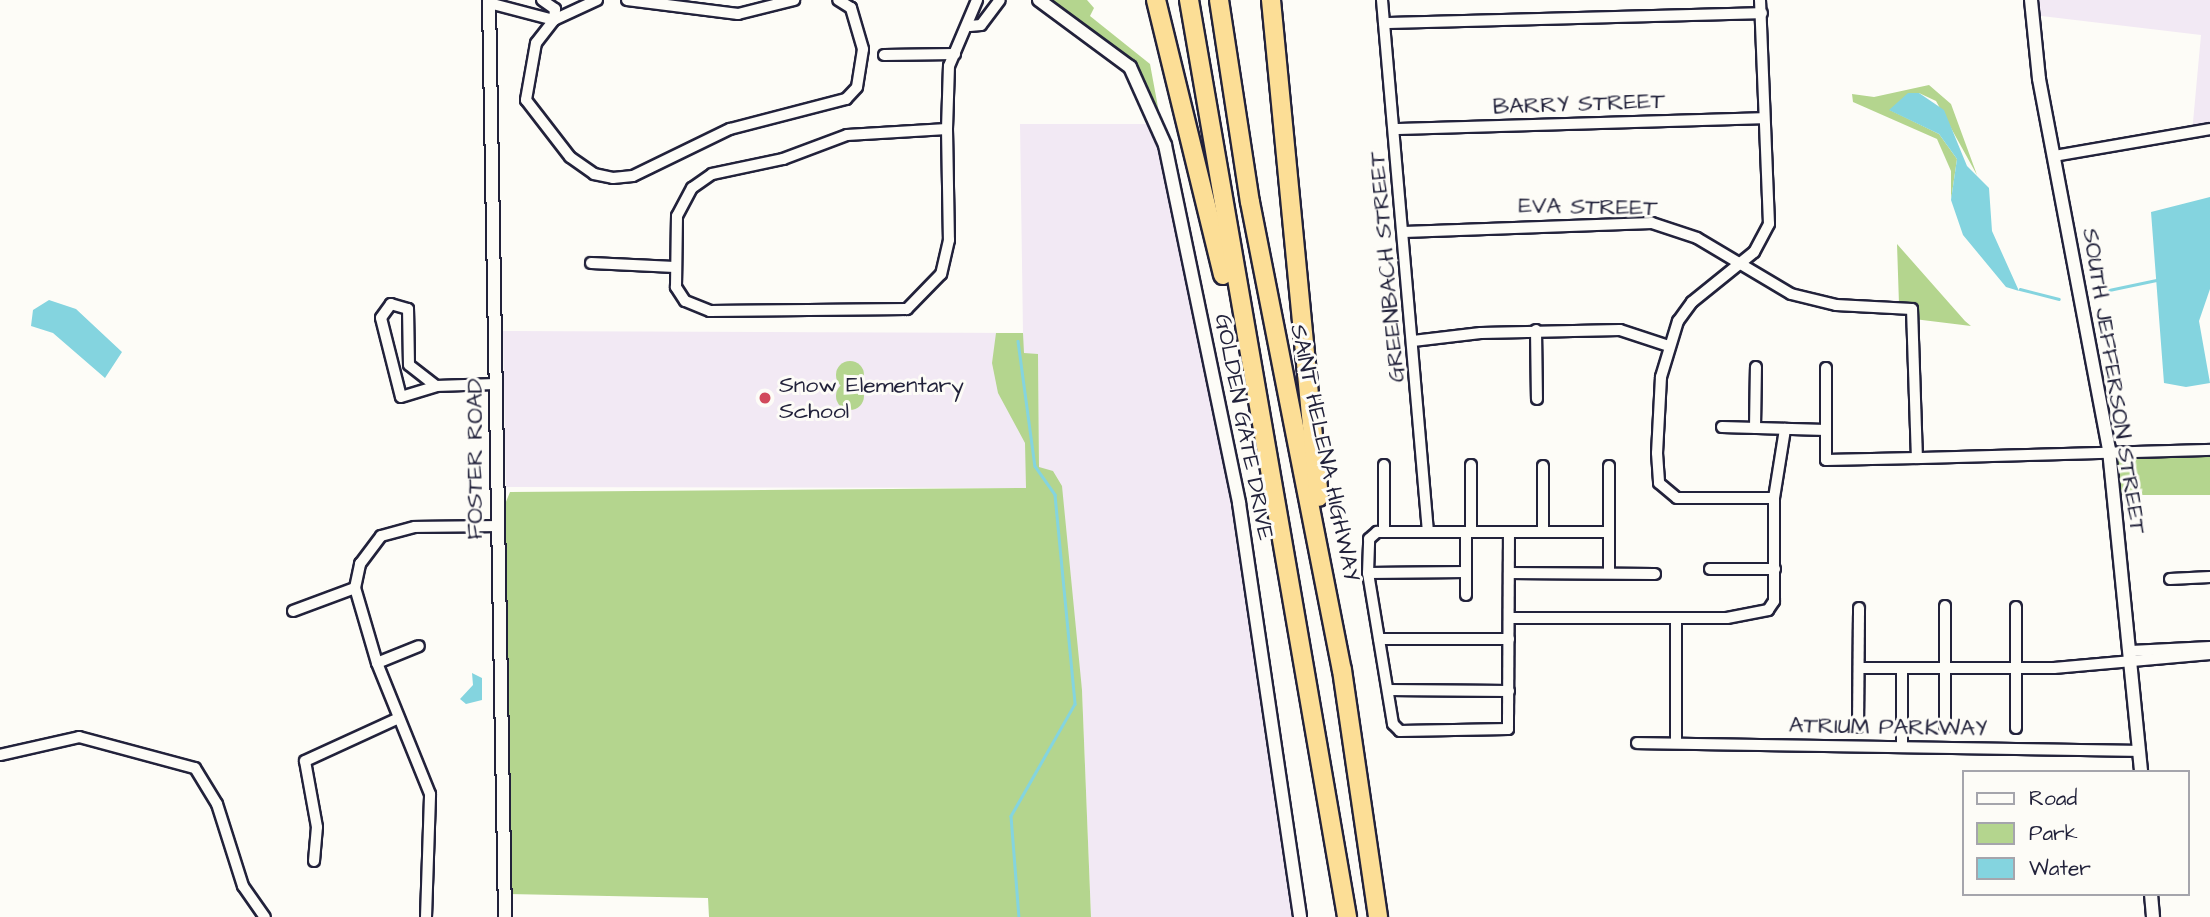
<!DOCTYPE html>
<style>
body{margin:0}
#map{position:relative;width:2210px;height:917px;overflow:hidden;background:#fdfcf7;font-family:"Architects Daughter",sans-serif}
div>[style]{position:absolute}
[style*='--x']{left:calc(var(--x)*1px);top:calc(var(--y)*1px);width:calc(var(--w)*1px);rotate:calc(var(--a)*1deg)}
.built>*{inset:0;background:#f2e9f4}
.green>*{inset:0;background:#b4d58e;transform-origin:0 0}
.round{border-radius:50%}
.water>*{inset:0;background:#84d4df}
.stream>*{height:2.5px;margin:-1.25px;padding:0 1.25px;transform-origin:1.25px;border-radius:1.25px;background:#84d4df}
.roads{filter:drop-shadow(2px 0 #22223b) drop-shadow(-2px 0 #22223b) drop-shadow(0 2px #22223b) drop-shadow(0 -2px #22223b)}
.minor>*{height:10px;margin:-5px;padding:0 5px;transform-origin:5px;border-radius:5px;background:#fdfcf7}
.tertiary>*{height:12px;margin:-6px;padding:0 6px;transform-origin:6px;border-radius:6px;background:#fdfcf7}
.motorway>*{height:18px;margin:-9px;padding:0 9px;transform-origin:9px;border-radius:9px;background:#fcde96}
.dots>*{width:19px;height:19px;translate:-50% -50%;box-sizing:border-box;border:4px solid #fdfcf7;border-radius:50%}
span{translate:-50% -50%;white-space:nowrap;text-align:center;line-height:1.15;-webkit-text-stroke:6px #fdfcf7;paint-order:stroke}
.street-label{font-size:23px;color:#22223b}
.poi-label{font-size:23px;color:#22223b}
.left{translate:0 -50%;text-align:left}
.legend{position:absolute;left:1962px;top:770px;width:228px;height:126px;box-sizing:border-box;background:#fdfcf7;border:2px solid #a5a5ac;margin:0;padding:9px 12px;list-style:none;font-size:21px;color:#22223b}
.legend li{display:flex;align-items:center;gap:14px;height:35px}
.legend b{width:35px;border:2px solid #a5a5ac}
</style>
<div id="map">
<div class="built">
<i style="clip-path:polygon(2031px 0,2210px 0,2210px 129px,2192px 133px,2201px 35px,2033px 15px)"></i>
<i style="clip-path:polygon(1020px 124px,1159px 124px,1226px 436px,1300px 917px,1091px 917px,1082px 690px,1039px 468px,1038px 354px,1027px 488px,506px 487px,503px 331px,1023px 333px)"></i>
</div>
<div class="green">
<i style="clip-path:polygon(1039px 0,1087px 0,1094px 8px,1090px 16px,1150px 64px,1165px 145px,1130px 67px)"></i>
<i style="clip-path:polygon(1929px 85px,1951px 104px,1977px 175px,1936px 101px,1919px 93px,1890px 110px,1939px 134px,1957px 159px,1951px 200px,1951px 171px,1937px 139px,1853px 102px,1852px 94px,1874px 97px)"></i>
<i style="clip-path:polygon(1897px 244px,1965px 321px,1971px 326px,1914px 319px,1899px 304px)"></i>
<i style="clip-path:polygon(996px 333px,1023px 333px,1024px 353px,1038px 354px,1039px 467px,1053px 471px,1062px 486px,1082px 690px,1091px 917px,709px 917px,708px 898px,505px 894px,496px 526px,510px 492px,1026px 488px,1025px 443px,998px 393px,992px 363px)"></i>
<i class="round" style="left:836px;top:361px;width:28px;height:28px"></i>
<i class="round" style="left:836px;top:382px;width:28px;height:28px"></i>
<i style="left:2109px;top:450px;width:101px;height:45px"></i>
</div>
<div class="water">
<i style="clip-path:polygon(1908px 93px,1919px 93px,1944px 110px,1967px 166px,1989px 188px,1992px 231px,2019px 291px,2006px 287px,1963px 235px,1951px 200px,1957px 159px,1939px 134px,1889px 110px)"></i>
<i style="clip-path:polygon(2210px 197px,2210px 289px,2199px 321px,2210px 383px,2186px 387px,2164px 383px,2151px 212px)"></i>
<i style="clip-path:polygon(49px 300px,76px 309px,122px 352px,105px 378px,53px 333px,31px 326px,33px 310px)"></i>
<i style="clip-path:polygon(472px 673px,482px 678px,482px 700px,466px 704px,460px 699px,473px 685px)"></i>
</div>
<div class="stream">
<i style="--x:2020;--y:289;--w:40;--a:14.4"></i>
<i style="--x:2109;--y:290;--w:48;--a:-12"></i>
<i style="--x:1018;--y:341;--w:126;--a:82.3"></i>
<i style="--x:1035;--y:466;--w:35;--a:55"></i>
<i style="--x:1055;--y:495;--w:210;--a:84.5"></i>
<i style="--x:1075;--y:704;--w:129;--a:119.7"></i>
<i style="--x:1011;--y:816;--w:101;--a:85.5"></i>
</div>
<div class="roads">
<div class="minor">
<i style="--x:542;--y:0;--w:16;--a:35"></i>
<i style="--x:555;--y:9;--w:11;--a:95"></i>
<i style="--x:597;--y:0;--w:47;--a:155.1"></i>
<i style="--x:554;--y:20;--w:29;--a:128"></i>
<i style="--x:536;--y:43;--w:58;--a:100"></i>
<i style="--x:526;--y:100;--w:72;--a:52.3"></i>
<i style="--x:570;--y:157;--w:29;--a:35"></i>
<i style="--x:594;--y:174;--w:19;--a:12"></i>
<i style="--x:613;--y:178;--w:20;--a:-6"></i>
<i style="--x:633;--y:176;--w:108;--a:-25.9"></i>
<i style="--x:730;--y:129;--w:120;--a:-14.5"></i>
<i style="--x:846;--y:99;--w:16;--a:-47"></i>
<i style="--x:857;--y:87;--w:38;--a:-81"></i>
<i style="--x:863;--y:49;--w:43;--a:-106.3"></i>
<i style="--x:851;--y:8;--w:15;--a:-148"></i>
<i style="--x:627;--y:0;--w:112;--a:7.2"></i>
<i style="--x:738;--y:14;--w:58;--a:-14"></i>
<i style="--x:1382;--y:0;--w:534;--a:85.06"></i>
<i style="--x:1760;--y:0;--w:224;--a:87.7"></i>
<i style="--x:1769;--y:224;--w:32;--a:118"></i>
<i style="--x:1754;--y:252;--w:80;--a:141.1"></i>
<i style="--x:1692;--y:302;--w:24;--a:126"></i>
<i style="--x:1678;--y:321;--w:59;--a:106.9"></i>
<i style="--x:1661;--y:377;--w:76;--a:93"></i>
<i style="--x:1657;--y:453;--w:30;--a:86"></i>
<i style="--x:1659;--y:483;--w:23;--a:40"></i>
<i style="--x:1677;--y:498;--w:97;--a:0"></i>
<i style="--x:489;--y:3;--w:67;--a:14.7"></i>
<i style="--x:1384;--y:23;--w:378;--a:-1.5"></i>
<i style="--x:970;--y:26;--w:11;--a:-5"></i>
<i style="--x:981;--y:25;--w:31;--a:-53"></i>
<i style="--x:884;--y:55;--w:71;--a:-0.8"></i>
<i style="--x:947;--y:129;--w:111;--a:89"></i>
<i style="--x:949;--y:240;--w:35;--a:103"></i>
<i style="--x:941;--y:274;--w:49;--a:134.2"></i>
<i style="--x:907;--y:309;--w:197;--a:179.4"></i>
<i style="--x:710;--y:311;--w:27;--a:-158"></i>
<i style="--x:685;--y:301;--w:17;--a:-123"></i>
<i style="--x:676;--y:287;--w:71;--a:-89.2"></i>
<i style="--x:677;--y:216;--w:32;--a:-62"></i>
<i style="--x:692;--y:188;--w:24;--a:-35"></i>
<i style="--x:712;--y:174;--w:73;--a:-11.9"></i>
<i style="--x:783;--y:159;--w:68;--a:-20.6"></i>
<i style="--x:847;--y:135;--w:100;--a:-3.4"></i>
<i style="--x:947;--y:129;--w:63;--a:-88.2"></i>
<i style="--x:949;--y:66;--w:72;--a:-67"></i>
<i style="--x:1395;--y:129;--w:369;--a:-1.7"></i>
<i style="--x:2054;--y:156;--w:158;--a:-9.8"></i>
<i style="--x:1404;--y:232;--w:248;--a:-2.1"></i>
<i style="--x:1652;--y:223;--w:47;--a:18.4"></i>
<i style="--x:1697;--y:238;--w:109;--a:30.8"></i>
<i style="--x:1791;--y:294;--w:46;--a:13.7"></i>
<i style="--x:1836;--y:305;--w:76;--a:3"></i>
<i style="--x:1912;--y:309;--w:149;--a:88.1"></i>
<i style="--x:1917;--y:458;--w:293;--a:-1.6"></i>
<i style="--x:591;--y:263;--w:84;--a:2.7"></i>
<i style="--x:1536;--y:330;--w:69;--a:89.2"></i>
<i style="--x:1413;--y:341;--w:68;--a:-6.7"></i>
<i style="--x:1481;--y:333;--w:139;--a:-1.2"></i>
<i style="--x:1620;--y:330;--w:48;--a:18.1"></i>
<i style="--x:1826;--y:368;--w:92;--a:90"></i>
<i style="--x:1826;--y:460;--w:91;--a:-1.3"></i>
<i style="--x:436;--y:386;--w:34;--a:-142"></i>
<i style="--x:409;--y:365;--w:56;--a:-91"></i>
<i style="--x:408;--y:309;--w:18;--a:-164"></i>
<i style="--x:391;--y:304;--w:17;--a:126"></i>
<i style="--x:381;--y:318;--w:81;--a:75.8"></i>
<i style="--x:401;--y:397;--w:37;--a:-17"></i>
<i style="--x:436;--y:386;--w:59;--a:-1.9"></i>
<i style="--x:1722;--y:427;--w:104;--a:1.7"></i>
<i style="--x:1755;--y:428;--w:61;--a:-89.1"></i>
<i style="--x:1384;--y:465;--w:67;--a:90"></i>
<i style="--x:1609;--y:466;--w:107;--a:90"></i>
<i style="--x:1466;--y:532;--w:63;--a:90"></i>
<i style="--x:1471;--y:532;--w:67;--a:-90"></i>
<i style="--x:1509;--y:532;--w:197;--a:90.3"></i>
<i style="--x:1508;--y:729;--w:108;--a:178.9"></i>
<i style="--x:1400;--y:731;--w:10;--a:-135"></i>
<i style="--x:1393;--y:724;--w:153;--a:-99.4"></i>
<i style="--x:1368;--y:573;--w:34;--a:-88"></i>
<i style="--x:1369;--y:539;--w:11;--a:-41"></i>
<i style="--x:1377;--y:532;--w:232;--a:0"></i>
<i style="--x:1543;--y:532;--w:66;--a:-90"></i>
<i style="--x:1710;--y:569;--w:65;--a:0"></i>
<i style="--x:1368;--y:573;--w:98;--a:-0.6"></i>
<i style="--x:1509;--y:573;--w:146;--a:0.4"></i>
<i style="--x:2170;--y:579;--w:40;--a:-2.9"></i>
<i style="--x:1945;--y:606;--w:121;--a:90"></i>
<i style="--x:293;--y:611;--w:66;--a:-20.4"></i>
<i style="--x:1510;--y:618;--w:217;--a:0"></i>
<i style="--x:1727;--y:618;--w:42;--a:-11"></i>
<i style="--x:1768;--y:610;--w:11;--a:-56"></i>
<i style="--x:1774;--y:601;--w:103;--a:-90"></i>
<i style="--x:1774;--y:498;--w:70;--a:-80.9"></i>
<i style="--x:1379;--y:639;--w:130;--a:0"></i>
<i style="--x:2131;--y:651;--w:79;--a:-2.9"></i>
<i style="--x:377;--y:663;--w:45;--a:-22"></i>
<i style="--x:1859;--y:668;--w:195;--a:0"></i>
<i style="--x:2054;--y:668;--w:157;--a:-5.1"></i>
<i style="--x:1388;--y:690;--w:121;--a:0.5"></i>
<i style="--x:1858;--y:727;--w:119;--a:-89.5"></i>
<i style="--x:2016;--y:728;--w:121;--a:-90"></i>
<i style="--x:1637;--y:743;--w:502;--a:0.91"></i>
<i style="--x:1676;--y:743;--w:125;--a:-90"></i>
<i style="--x:1902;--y:746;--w:78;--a:-90"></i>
<i style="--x:0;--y:755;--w:81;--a:-12.8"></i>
<i style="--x:79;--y:737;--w:120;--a:15"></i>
<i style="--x:195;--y:768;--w:42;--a:58.6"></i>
<i style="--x:217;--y:804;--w:86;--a:72.4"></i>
<i style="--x:243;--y:886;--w:38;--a:55"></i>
<i style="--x:314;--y:861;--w:34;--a:-85"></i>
<i style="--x:317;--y:827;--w:67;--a:-100.3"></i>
<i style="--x:305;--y:761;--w:103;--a:-24.6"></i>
<i style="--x:426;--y:917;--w:123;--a:-88.1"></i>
<i style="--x:430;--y:794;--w:141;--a:-112"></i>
<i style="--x:377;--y:663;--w:78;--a:-106.3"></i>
<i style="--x:355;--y:588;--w:25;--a:-78"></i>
<i style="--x:360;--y:564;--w:35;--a:-53"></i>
<i style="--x:381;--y:536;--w:35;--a:-15"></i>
<i style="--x:415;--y:527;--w:81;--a:-0.7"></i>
</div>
<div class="tertiary">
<i style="--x:489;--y:0;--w:917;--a:89"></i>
<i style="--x:1039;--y:0;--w:113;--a:36.4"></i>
<i style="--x:1130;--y:67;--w:85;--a:65.8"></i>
<i style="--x:1165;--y:145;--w:366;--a:78.3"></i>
<i style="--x:1239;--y:503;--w:418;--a:81.6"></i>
<i style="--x:2031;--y:0;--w:79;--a:84.2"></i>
<i style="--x:2039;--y:79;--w:378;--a:79.3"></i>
<i style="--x:2109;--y:450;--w:324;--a:84.3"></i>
<i style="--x:2151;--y:894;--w:23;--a:85"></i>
</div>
<div class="motorway">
<i style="--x:1156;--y:0;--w:283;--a:76.3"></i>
<i style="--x:1189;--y:0;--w:931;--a:80.22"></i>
<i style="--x:1219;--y:0;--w:204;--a:81.3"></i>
<i style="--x:1250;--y:202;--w:477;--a:78.9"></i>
<i style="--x:1342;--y:670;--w:250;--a:81.7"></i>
<i style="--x:1271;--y:0;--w:499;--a:84.5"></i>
</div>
</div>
<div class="dots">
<i style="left:765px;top:398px;background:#d1495b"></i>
</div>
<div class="street-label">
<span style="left:1579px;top:104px;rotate:-2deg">BARRY STREET</span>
<span style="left:1588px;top:207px;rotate:1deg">EVA STREET</span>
<span style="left:1387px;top:267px;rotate:-95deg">GREENBACH STREET</span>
<span style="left:2114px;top:381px;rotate:81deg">SOUTH JEFFERSON STREET</span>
<span style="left:1244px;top:427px;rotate:79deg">GOLDEN GATE DRIVE</span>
<span style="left:1325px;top:453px;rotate:78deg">SAINT HELENA HIGHWAY</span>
<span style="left:475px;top:459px;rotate:-90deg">FOSTER ROAD</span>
<span style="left:1888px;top:727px;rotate:1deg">ATRIUM PARKWAY</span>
</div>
<div class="poi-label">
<span class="left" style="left:779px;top:398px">Snow Elementary<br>School</span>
</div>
<ul class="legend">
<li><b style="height:9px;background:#fdfcf7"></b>Road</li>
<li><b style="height:19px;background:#b4d58e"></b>Park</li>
<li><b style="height:19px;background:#84d4df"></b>Water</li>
</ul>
</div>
